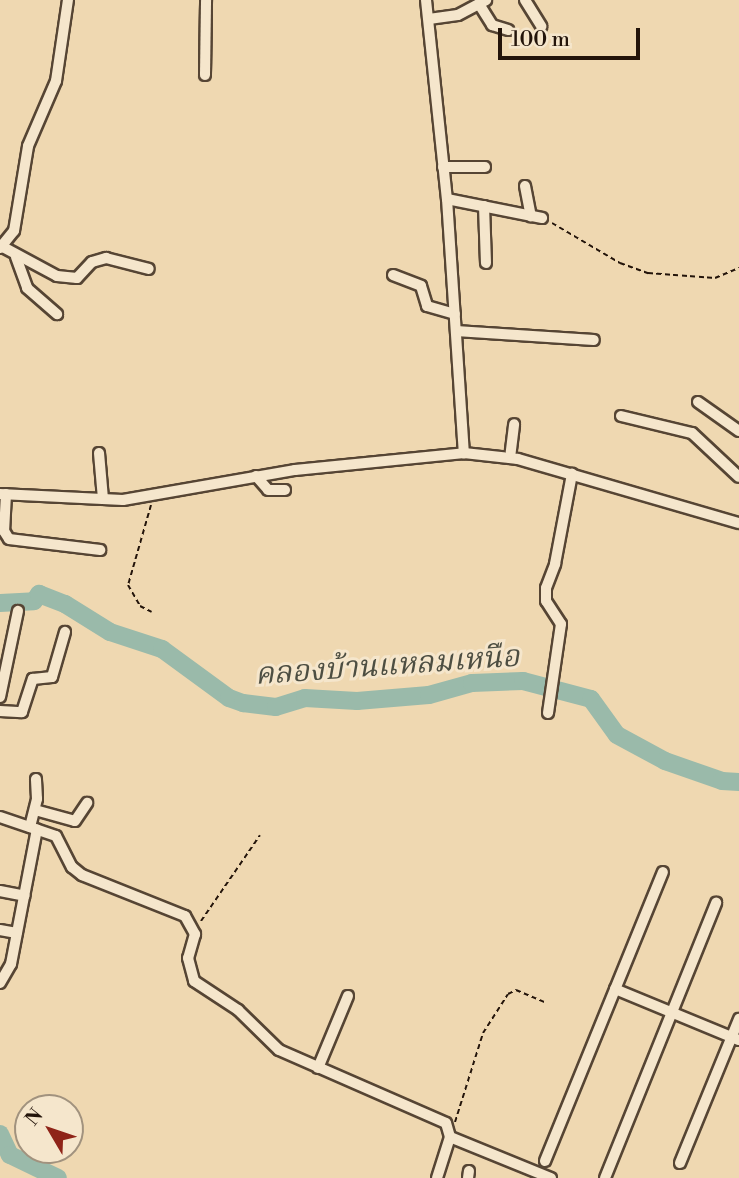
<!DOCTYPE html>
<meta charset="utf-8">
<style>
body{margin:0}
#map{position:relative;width:739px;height:1178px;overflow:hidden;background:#efd8b1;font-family:"Libre Bodoni","Noto Serif Thai",serif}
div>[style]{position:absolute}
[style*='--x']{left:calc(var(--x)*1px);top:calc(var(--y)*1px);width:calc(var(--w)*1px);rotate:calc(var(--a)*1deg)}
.river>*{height:18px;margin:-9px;padding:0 9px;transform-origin:9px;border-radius:9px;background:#9abaaa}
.path>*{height:2px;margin-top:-1px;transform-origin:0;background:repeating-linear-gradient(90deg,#23140a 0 5px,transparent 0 8.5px)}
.roads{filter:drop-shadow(2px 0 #564534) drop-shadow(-2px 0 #564534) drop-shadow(0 2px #564534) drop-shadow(0 -2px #564534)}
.minor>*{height:10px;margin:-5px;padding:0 5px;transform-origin:5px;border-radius:5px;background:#f5e6cc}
span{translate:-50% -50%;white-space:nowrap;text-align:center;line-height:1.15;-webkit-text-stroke:6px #f5e6cc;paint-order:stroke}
.water-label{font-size:30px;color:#4d4e42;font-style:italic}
.north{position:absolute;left:14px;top:1094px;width:70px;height:70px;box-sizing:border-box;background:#f5e6cc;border:2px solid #a1927e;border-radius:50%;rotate:309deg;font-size:19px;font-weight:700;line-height:28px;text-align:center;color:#23140a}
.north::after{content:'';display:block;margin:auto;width:24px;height:32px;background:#8f2418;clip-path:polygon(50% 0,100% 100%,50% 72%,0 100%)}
.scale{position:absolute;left:498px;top:28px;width:142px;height:32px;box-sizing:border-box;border:4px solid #23140a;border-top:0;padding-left:9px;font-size:21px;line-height:24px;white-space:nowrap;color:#23140a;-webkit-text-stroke:5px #f5e6cc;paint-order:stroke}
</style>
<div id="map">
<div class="river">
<i style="--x:0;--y:603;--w:34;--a:-3"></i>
<i style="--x:34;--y:601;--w:9;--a:-54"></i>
<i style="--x:39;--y:594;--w:28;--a:21"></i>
<i style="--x:65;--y:604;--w:53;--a:31.9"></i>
<i style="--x:110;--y:632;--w:55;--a:18.1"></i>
<i style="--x:162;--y:649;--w:83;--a:36.2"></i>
<i style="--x:229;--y:698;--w:15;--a:20"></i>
<i style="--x:243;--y:703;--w:33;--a:7"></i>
<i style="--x:276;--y:707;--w:30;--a:-17"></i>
<i style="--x:305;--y:698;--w:52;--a:3.3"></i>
<i style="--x:357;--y:701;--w:72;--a:-4.8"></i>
<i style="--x:429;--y:695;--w:45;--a:-15.6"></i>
<i style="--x:472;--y:683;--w:51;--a:-2.2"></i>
<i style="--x:523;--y:681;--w:70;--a:14.8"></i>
<i style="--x:591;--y:699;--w:44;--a:54.2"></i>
<i style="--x:617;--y:735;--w:55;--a:28.4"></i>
<i style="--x:665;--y:761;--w:60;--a:19.3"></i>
<i style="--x:722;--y:781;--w:17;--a:3"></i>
<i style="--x:0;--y:1134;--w:23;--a:65"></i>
<i style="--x:10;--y:1155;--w:53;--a:25.6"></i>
</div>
<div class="path">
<i style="--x:552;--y:223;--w:79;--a:30.5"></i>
<i style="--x:620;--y:263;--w:30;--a:20"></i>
<i style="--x:648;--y:273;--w:67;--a:4.3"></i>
<i style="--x:715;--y:278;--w:26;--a:-23"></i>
<i style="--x:151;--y:505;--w:83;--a:106"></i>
<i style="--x:128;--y:585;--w:24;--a:60"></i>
<i style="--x:140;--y:606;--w:13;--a:27"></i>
<i style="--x:201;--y:921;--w:104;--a:-55.5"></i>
<i style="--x:455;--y:1122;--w:93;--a:-72.5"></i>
<i style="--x:483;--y:1033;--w:46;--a:-57.3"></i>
<i style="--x:508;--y:994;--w:9;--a:-27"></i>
<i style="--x:516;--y:990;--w:33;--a:23"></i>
</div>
<div class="roads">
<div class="minor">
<i style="--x:426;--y:0;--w:200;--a:84"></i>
<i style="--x:447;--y:199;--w:255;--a:86.2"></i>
<i style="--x:525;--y:0;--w:31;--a:58"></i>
<i style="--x:479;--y:4;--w:25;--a:58"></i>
<i style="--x:492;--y:25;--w:17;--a:17"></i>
<i style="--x:429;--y:19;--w:29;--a:-8"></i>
<i style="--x:458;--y:15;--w:32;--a:-28"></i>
<i style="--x:205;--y:75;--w:75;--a:-89.2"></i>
<i style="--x:443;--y:167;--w:42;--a:0"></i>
<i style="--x:525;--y:186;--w:31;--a:79"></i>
<i style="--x:447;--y:199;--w:97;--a:11.3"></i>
<i style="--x:484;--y:206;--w:57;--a:88"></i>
<i style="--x:3;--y:247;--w:61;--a:28.2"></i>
<i style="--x:57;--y:276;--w:20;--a:6"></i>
<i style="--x:77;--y:278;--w:22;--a:-47"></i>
<i style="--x:92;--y:262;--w:15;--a:-16"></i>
<i style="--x:106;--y:258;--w:44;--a:14.3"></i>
<i style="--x:0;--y:248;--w:22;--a:-51"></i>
<i style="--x:14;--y:231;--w:86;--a:-80.6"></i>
<i style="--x:28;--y:146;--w:71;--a:-66.7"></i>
<i style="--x:56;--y:81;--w:82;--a:-81.6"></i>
<i style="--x:16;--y:257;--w:33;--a:70"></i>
<i style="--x:27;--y:288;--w:40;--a:41"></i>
<i style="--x:393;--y:275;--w:30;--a:21"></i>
<i style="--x:421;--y:286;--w:21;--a:73"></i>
<i style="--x:427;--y:306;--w:29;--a:16"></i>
<i style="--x:456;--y:331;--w:138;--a:3.7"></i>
<i style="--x:698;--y:402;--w:50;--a:35.3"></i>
<i style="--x:621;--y:416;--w:73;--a:13.5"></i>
<i style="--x:692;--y:433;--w:64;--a:43.1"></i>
<i style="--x:99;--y:453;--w:46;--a:85"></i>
<i style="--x:510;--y:458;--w:34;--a:-83"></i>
<i style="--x:256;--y:476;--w:18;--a:49"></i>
<i style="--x:268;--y:490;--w:17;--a:0"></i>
<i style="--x:0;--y:494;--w:123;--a:2.8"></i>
<i style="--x:123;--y:500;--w:175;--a:-9.9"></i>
<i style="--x:295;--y:470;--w:170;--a:-5.7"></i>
<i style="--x:464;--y:453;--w:54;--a:6.3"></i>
<i style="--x:518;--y:459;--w:230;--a:16.2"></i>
<i style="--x:6;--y:494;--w:37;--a:93"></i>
<i style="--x:4;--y:531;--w:9;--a:58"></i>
<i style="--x:9;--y:539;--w:92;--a:6.9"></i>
<i style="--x:0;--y:697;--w:88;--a:-78.2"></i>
<i style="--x:0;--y:711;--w:22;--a:3"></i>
<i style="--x:22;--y:712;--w:35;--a:-72"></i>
<i style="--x:33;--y:679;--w:19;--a:-6"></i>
<i style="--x:52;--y:677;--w:47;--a:-73.9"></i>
<i style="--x:548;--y:713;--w:90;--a:-81.7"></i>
<i style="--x:561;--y:624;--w:27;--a:-123"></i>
<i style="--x:546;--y:601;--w:13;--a:-90"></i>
<i style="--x:546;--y:588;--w:26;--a:-69"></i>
<i style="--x:555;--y:564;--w:92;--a:-79.3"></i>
<i style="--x:35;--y:810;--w:41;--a:15.4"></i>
<i style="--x:75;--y:821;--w:22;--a:-56"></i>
<i style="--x:0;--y:817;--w:59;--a:18.7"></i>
<i style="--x:56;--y:836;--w:35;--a:63"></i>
<i style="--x:72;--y:867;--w:13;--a:39"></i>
<i style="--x:82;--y:875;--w:111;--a:21.7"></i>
<i style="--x:185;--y:916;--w:21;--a:61"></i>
<i style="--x:195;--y:934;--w:25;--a:106"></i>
<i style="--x:188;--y:958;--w:24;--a:75"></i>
<i style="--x:194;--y:981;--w:53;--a:33.4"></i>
<i style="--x:238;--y:1010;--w:57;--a:44.3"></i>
<i style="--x:279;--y:1050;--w:182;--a:23.6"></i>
<i style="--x:446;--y:1123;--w:15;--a:74"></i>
<i style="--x:450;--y:1137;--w:43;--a:107.6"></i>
<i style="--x:30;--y:827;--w:29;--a:-76"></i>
<i style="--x:37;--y:799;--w:20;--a:-93"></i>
<i style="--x:0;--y:891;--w:25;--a:11"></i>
<i style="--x:0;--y:930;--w:17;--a:10"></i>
<i style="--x:0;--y:983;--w:22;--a:-60"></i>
<i style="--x:11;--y:964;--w:137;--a:-79.1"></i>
<i style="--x:615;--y:989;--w:134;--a:22.4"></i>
<i style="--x:318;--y:1068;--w:78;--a:-67.4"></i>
<i style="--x:450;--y:1137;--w:109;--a:22.1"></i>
<i style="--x:545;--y:1161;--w:312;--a:-67.8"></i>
<i style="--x:680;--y:1163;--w:156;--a:-67.7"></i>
<i style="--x:468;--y:1178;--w:7;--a:-82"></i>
<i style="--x:605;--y:1178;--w:297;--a:-68"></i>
</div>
</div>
<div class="water-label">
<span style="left:387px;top:666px;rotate:-4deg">คลองบ้านแหลมเหนือ</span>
</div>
<div class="north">N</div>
<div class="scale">100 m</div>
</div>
